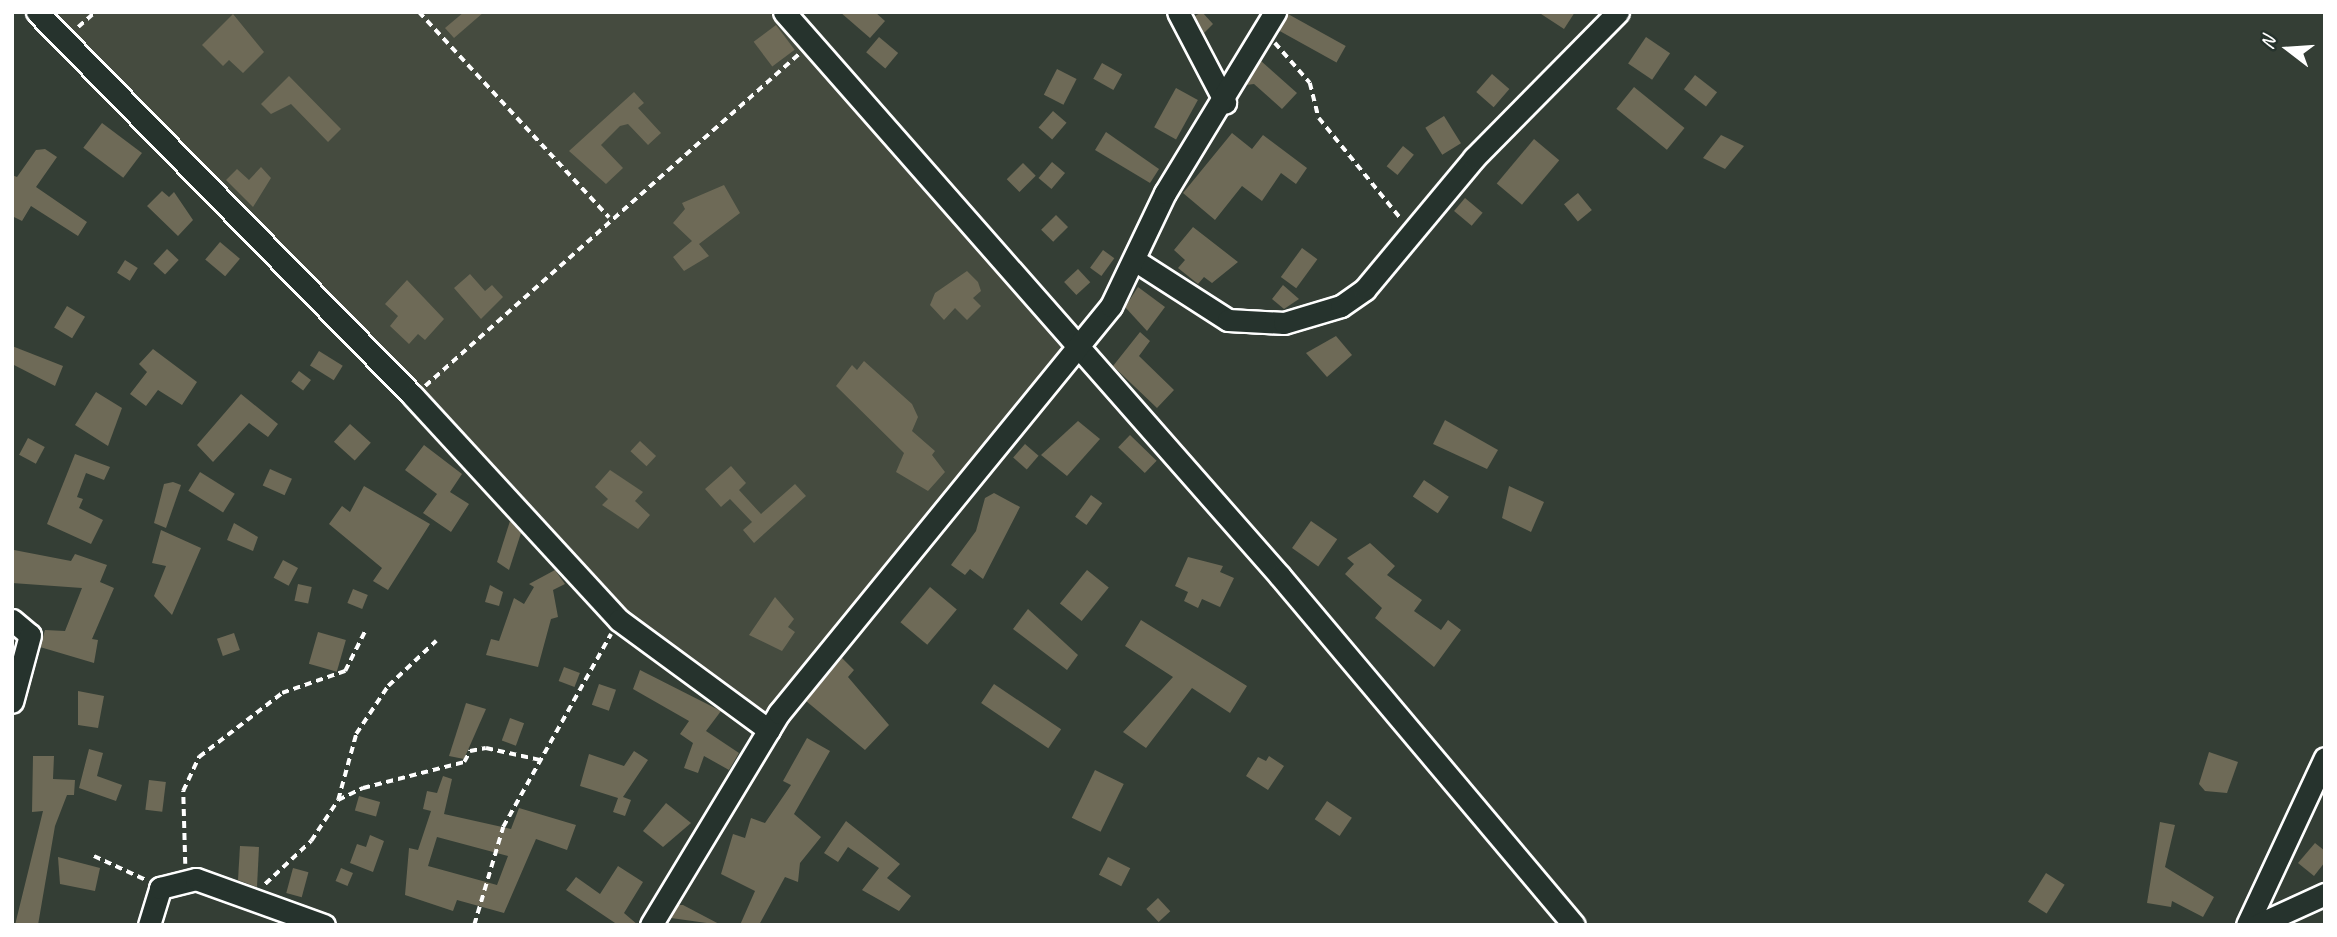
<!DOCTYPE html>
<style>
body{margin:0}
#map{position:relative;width:2337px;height:937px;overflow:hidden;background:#343e35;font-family:Caveat,sans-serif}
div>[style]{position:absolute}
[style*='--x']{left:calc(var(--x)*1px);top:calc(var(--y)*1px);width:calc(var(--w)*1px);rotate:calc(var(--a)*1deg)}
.built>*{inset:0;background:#454b3f}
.building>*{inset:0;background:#6e6a57;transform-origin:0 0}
.path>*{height:3.5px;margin-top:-1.75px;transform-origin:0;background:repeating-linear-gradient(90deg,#fff 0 7px,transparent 0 12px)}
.roads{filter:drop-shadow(2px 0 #fff) drop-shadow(-2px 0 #fff) drop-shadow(0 2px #fff) drop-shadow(0 -2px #fff)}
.minor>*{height:21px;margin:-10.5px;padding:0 10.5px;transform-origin:10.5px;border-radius:10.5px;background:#26332d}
span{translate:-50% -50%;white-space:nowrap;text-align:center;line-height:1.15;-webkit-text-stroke:5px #26332d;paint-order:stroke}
.frame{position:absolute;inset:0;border:14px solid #fff;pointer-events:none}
.north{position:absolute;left:2253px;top:14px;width:70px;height:70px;-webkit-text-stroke:5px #26332d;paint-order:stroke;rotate:287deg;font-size:19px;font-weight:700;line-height:28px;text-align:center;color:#fff}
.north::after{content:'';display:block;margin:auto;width:24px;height:32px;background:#fff;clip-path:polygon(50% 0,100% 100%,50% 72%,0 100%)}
</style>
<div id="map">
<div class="built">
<i style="clip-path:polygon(44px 12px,791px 12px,1068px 345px,761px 731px,615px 611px)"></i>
</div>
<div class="building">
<i style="clip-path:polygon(464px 12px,484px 12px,454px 38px,445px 28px)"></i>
<i style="clip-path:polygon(840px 12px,875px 12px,885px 21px,870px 38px)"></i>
<i style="clip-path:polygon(1202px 12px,1213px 24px,1204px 33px,1195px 16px)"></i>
<i style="clip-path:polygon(1538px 12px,1575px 12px,1564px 29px)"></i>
<i style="clip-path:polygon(233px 14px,264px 52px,243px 73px,229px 60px,223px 66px,202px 45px)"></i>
<i style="left:1288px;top:14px;width:66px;height:19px;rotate:29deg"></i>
<i style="left:776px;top:25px;width:31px;height:28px;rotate:53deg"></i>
<i style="left:879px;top:37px;width:25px;height:20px;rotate:40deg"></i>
<i style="left:1646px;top:37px;width:29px;height:32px;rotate:34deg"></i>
<i style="clip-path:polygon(1261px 61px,1297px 93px,1282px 109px,1254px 84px,1246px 85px)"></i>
<i style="left:1102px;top:63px;width:23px;height:18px;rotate:29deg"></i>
<i style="left:1057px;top:69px;width:22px;height:29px;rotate:27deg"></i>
<i style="left:1492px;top:74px;width:23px;height:24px;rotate:41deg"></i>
<i style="left:1695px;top:75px;width:28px;height:18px;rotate:38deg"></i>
<i style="clip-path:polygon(289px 76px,341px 129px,328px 142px,291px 104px,271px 114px,261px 104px)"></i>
<i style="left:1634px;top:87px;width:65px;height:28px;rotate:39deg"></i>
<i style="left:1176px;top:88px;width:25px;height:45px;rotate:29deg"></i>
<i style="clip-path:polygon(634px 92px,644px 103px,638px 108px,661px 133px,648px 145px,628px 124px,620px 126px,601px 145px,623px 168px,606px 184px,569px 151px)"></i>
<i style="left:1053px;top:111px;width:18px;height:22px;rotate:41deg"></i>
<i style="left:1444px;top:116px;width:32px;height:22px;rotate:58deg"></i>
<i style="left:102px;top:123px;width:50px;height:31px;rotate:37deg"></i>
<i style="clip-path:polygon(1106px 132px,1159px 169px,1150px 183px,1095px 150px)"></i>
<i style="clip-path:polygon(1232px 133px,1252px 149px,1263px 135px,1307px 168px,1296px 184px,1281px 173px,1262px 201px,1242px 186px,1215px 220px,1183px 193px)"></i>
<i style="clip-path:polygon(1721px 135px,1744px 146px,1725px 169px,1703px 158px)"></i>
<i style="left:1534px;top:139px;width:33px;height:58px;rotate:40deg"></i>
<i style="left:1403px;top:146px;width:14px;height:26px;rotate:39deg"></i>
<i style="clip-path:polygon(45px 149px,57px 157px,36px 187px,87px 222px,78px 236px,31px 206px,22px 221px,12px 216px,12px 175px,17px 177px,36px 150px)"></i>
<i style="left:1052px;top:162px;width:17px;height:21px;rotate:40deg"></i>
<i style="left:1023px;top:163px;width:18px;height:23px;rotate:45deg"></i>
<i style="clip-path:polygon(261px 167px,271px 178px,253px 207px,226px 180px,237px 169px,249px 180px)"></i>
<i style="clip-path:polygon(724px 185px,740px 213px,699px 244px,709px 256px,684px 271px,673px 257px,692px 241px,673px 223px,685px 209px,682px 203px)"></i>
<i style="clip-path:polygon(162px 191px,169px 197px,174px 192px,193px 220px,178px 236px,147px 206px)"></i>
<i style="left:1578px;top:193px;width:22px;height:18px;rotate:51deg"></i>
<i style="left:1465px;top:198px;width:23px;height:17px;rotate:40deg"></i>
<i style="left:1056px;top:215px;width:17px;height:21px;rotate:45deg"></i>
<i style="clip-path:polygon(1193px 227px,1238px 262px,1212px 283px,1204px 277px,1198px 284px,1178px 268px,1185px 260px,1174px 250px)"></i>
<i style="left:220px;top:242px;width:26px;height:23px;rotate:40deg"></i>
<i style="left:1302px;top:248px;width:19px;height:36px;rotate:36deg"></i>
<i style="left:167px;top:249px;width:16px;height:20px;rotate:43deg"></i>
<i style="left:1103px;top:250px;width:14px;height:22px;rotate:36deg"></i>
<i style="left:125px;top:260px;width:15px;height:15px;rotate:32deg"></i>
<i style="left:1078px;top:269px;width:18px;height:19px;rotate:47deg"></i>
<i style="clip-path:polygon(967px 271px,978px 282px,981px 291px,973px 298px,981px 306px,967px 320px,955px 308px,944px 320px,930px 305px,935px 293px)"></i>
<i style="clip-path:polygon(470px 274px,485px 291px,492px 285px,503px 297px,481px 319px,454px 288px)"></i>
<i style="clip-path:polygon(407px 280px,444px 319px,425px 340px,418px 334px,409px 344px,390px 326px,398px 316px,385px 304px)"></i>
<i style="clip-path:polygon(1283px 285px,1299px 299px,1284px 309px,1272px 299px)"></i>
<i style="clip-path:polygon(1138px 287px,1165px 307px,1147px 331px,1125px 307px)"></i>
<i style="left:67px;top:306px;width:21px;height:25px;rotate:31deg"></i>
<i style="clip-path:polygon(1140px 332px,1150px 341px,1139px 356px,1174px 390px,1157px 408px,1113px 366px)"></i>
<i style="clip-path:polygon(1336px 336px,1352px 355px,1327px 377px,1306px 353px)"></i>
<i style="clip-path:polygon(12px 346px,63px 366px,55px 386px,12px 364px)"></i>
<i style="clip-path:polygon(153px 349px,197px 382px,182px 405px,158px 390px,146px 406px,130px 394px,147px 372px,139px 364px)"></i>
<i style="left:319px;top:351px;width:28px;height:17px;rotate:32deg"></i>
<i style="clip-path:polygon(864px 361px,912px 404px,918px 417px,912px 431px,935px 451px,932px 455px,945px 472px,928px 491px,896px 472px,904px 453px,836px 386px,852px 365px,857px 370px)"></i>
<i style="left:299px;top:371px;width:15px;height:13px;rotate:37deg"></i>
<i style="clip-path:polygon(96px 392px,122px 408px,108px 446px,75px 425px)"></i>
<i style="clip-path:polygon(241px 394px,278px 424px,268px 437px,249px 423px,213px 462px,197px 445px)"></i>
<i style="clip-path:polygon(1445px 420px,1498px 450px,1487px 469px,1433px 444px)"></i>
<i style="clip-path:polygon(1078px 421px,1100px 439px,1067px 476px,1041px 455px)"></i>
<i style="left:350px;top:424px;width:28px;height:24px;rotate:42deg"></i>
<i style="left:1130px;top:435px;width:37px;height:17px;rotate:44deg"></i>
<i style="left:28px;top:438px;width:19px;height:19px;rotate:28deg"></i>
<i style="left:640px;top:441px;width:22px;height:14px;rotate:43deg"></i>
<i style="left:1025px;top:444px;width:18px;height:18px;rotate:41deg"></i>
<i style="clip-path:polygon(424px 445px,462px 474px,450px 492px,469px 504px,451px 532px,423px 513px,437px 494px,405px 470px)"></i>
<i style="clip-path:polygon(75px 454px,110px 467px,104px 480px,86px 473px,77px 497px,83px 499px,79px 508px,103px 520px,91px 544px,47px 524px)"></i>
<i style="clip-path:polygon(731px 466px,746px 483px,739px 490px,761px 514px,795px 484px,806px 496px,754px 543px,743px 530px,752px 522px,730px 499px,721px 507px,705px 489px)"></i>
<i style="left:270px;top:469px;width:24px;height:18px;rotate:24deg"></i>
<i style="clip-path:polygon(610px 470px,643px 492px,635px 501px,650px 515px,638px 529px,602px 505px,608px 499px,595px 487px)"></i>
<i style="left:200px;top:472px;width:41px;height:22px;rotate:32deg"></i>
<i style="left:1424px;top:480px;width:30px;height:20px;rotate:34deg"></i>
<i style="clip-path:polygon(173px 482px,181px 485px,166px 528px,154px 523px,164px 484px)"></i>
<i style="clip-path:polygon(364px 486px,430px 524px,388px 590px,373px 581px,382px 568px,329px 524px,342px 506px,350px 512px)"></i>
<i style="clip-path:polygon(1509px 486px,1544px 502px,1531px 532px,1502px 518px)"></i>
<i style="clip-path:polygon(994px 493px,1020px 507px,983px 579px,970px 569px,965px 575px,951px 565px,976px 531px,985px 498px)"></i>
<i style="left:1091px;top:495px;width:14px;height:27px;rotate:36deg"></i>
<i style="clip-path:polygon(510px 521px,521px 533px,509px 570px,497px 562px)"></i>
<i style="left:1311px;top:521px;width:32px;height:33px;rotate:35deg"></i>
<i style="clip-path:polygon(234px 523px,258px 537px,253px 551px,227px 540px)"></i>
<i style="clip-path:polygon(161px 530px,201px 548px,172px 615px,154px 596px,166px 566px,152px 563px)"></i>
<i style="clip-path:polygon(1370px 543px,1395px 566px,1387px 575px,1422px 600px,1414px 611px,1441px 630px,1448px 620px,1461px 630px,1434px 667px,1375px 618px,1382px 608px,1345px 574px,1354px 564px,1347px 558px)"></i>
<i style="clip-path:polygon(14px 550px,71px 561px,75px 554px,107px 565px,100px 582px,114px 588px,92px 639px,98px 640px,94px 663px,40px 647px,45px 630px,65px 631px,82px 588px,12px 583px)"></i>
<i style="clip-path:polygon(1188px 557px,1223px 566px,1220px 572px,1234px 578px,1220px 607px,1202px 599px,1198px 608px,1184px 601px,1188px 592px,1175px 586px)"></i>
<i style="left:283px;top:560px;width:17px;height:20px;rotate:28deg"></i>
<i style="clip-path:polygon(555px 570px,565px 584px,553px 590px,558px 617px,551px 619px,538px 667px,486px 655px,491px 639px,499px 641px,514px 598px,524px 604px,534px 587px,529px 584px)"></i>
<i style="left:1087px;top:570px;width:28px;height:43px;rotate:39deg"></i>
<i style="left:298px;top:584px;width:14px;height:17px;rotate:12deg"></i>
<i style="clip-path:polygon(490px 585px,503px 592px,499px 606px,485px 602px)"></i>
<i style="left:930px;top:587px;width:35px;height:46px;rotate:40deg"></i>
<i style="left:353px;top:589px;width:16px;height:15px;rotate:22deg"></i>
<i style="clip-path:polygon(775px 597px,794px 619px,788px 627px,795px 632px,782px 651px,749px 635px)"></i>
<i style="clip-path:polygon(1028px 609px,1078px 655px,1067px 670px,1013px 629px)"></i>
<i style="clip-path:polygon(1141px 620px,1247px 686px,1230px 713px,1192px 688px,1146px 748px,1123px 732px,1173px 677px,1125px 646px)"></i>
<i style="left:318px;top:632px;width:29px;height:33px;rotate:16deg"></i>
<i style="left:234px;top:633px;width:18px;height:18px;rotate:71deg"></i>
<i style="clip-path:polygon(842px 658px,854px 670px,848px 677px,889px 725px,865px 750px,806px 701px)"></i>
<i style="left:564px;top:667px;width:17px;height:15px;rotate:21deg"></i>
<i style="clip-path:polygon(640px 670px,721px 711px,706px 731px,739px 753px,729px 770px,704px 756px,698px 773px,684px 768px,693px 743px,680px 734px,689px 721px,633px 689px)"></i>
<i style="left:599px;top:684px;width:18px;height:22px;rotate:19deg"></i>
<i style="left:994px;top:684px;width:81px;height:23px;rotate:34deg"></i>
<i style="clip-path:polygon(78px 691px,104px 696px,98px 728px,78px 725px)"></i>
<i style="clip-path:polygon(466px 703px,486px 709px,464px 759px,449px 756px)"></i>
<i style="left:510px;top:718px;width:15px;height:24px;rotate:20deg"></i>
<i style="clip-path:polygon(807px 738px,830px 751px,794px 814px,821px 837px,800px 863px,798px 882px,785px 877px,759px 925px,740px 925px,755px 891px,721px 874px,733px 834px,745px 838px,751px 818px,765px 823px,791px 785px,783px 781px)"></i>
<i style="clip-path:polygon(89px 749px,103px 753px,97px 776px,122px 785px,116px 801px,79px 788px)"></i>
<i style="clip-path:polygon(634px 751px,648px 760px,623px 797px,631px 800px,625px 816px,613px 812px,618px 798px,580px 786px,589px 754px,624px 766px)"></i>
<i style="clip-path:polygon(2209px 752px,2238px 762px,2227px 793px,2205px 791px,2199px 784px)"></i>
<i style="clip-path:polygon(33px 756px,54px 756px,53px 779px,75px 780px,74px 795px,67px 795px,55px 826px,38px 925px,15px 925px,43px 811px,32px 812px)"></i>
<i style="clip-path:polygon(1269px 756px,1284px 766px,1268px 790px,1246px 776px,1258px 757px,1266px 761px)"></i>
<i style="left:1095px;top:770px;width:32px;height:53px;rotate:26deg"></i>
<i style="clip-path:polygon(evenodd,443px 776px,452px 779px,444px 814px,511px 829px,519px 808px,576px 825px,567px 850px,536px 839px,504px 913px,457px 900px,453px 911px,405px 895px,409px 848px,418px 850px,431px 811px,423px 809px,427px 791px,437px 793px,443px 776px,437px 837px,508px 856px,497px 885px,428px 866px,437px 837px)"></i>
<i style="left:149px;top:780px;width:17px;height:30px;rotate:7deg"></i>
<i style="left:359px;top:796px;width:22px;height:15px;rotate:16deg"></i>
<i style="left:1327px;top:801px;width:30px;height:22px;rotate:34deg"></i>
<i style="clip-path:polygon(666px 803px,691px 823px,663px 847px,643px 831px)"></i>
<i style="clip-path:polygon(846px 821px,900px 864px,887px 878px,911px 896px,899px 911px,862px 890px,879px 868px,848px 847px,838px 862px,824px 853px)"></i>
<i style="clip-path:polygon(2160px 822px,2175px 825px,2165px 867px,2214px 897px,2203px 917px,2172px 901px,2171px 907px,2147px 903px)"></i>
<i style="clip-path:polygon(370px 835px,384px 841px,373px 872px,350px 863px,357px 844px,366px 847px)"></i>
<i style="clip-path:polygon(2315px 843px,2325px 851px,2325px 862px,2314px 876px,2298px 863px)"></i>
<i style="clip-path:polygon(240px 846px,259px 847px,257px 887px,238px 880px)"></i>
<i style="clip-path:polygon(58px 857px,100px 868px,95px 891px,60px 884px)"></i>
<i style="left:1108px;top:857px;width:25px;height:20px;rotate:27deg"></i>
<i style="clip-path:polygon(618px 866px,643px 882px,624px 913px,638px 925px,618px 925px,566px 890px,576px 877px,600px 894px)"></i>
<i style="left:293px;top:868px;width:16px;height:26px;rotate:15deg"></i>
<i style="left:341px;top:868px;width:13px;height:14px;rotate:23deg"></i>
<i style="left:2046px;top:873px;width:22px;height:34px;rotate:32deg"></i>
<i style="left:1158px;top:898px;width:18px;height:16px;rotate:47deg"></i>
<i style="clip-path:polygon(678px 905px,683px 905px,721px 925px,671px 918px)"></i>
</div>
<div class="path">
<i style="--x:419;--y:12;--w:280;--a:47.2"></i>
<i style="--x:78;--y:27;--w:23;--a:-41"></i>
<i style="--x:1275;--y:43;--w:53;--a:48.8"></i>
<i style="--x:1310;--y:83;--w:36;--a:76"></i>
<i style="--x:1319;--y:118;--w:130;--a:50.9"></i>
<i style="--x:425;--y:386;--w:500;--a:-41.6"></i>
<i style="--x:338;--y:800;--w:68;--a:-74.7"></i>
<i style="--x:356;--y:734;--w:58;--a:-56.3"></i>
<i style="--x:388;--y:686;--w:66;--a:-43.2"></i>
<i style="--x:94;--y:856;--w:57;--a:24.8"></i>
<i style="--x:185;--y:864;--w:73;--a:-91.6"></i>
<i style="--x:183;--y:791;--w:38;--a:-65"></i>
<i style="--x:199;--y:757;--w:105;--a:-37.6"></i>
<i style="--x:282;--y:693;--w:67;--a:-19.2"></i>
<i style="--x:345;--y:671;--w:47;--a:-63.4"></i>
<i style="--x:265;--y:884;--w:63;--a:-43.1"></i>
<i style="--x:311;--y:841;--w:49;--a:-56.6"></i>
<i style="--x:338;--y:800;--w:28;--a:-26"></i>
<i style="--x:363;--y:788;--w:104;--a:-14.4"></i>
<i style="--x:464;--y:762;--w:13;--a:-61"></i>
<i style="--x:470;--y:751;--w:16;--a:-11"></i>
<i style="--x:486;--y:748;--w:55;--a:12.5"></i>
<i style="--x:474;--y:925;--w:102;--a:-73.5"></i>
<i style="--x:503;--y:827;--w:221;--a:-60.8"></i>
</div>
<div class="roads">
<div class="minor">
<i style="--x:37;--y:12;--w:537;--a:45.6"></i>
<i style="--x:413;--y:396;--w:304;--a:47.4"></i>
<i style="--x:619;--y:620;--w:186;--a:36.3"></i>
<i style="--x:784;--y:12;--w:751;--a:48.67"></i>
<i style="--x:1280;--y:576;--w:456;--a:49.9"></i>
<i style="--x:1178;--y:12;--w:102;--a:62.4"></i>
<i style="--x:1136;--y:261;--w:109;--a:32.7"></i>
<i style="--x:1228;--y:320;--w:56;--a:3.1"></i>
<i style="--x:1284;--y:323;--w:59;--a:-16.6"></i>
<i style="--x:1341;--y:306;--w:29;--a:-35"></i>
<i style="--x:1365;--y:289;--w:170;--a:-50.2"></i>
<i style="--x:1474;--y:158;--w:205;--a:-45.4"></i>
<i style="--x:12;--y:620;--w:23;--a:40"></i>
<i style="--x:30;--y:635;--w:69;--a:105"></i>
<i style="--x:149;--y:925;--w:39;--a:-73"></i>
<i style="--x:160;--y:888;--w:37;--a:-14"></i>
<i style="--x:196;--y:879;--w:136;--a:19.8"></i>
<i style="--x:651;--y:925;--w:248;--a:-58.9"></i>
<i style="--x:779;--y:713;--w:525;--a:-50.8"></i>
<i style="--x:1111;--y:306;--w:125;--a:-64.5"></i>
<i style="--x:1165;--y:193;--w:212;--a:-58.7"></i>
<i style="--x:2247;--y:925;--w:184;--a:-65"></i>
<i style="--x:2257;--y:925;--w:75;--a:-24.5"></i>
</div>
</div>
<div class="frame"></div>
<div class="north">N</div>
</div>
